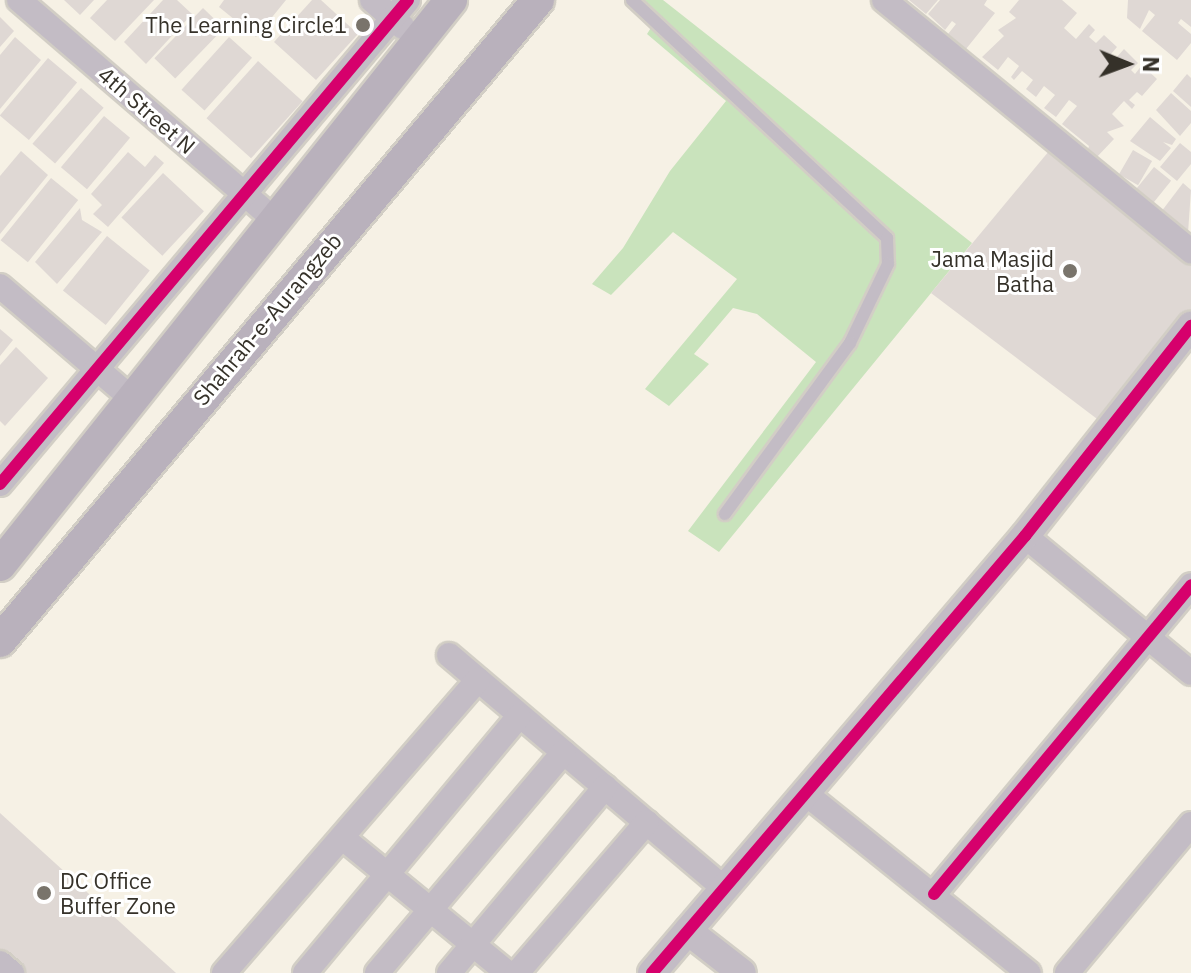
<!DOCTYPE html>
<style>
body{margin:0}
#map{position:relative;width:1191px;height:973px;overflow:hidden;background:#f6f1e5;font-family:"IBM Plex Sans",sans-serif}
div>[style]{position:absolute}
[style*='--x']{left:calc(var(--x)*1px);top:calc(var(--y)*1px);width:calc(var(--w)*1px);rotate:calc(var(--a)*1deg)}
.green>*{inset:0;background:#c9e3bc}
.building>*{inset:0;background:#dfd8d4;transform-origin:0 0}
.roads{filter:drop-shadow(2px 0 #d2cec5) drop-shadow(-2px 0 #d2cec5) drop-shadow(0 2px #d2cec5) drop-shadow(0 -2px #d2cec5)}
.service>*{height:12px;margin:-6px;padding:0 6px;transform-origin:6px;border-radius:6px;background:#c3bcc5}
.minor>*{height:24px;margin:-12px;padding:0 12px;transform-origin:12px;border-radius:12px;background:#c3bcc5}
.tertiary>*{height:28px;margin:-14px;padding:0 14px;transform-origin:14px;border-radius:14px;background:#c3bcc5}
.secondary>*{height:32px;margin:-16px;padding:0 16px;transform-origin:16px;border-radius:16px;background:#b9b1bc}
.cycleway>*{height:12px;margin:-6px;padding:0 6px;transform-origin:6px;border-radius:6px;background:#d6006c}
.dots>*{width:22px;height:22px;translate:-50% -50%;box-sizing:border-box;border:4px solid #fff;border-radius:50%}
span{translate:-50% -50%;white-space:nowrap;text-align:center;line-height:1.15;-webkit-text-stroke:6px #fff;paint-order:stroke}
.poi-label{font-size:22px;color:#353129}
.right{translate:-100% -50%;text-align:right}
.left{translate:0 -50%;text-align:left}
.street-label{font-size:22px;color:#353129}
.north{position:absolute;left:1087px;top:24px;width:80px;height:80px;-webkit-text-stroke:6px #fff;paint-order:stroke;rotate:91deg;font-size:22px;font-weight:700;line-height:32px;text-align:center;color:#353129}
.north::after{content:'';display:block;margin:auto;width:28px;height:36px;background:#353129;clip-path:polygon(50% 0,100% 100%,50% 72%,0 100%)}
</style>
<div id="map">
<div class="green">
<i style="clip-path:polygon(624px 0,663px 0,972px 243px,719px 552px,688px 531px,816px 362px,757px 314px,733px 308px,694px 354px,709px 364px,669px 406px,645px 389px,737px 279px,673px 232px,611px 295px,592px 284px,623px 248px,670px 171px,726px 101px,647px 34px,654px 23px)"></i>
</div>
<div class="building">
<i style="clip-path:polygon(64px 0,94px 0,80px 15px)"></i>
<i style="clip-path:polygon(107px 0,154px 0,115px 41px,90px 18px)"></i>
<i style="clip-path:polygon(163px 0,177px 0,192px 14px,146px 64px,124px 42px)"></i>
<i style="clip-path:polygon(224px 0,286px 0,256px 37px,219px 7px)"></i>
<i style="clip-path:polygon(312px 0,321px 0,358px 34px,316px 80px,274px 42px)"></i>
<i style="clip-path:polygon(909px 0,938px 0,926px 14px)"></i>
<i style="clip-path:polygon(940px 0,987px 0,984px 5px,995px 13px,966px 49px,948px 34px,956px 24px,952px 21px,945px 30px,928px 14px)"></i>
<i style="clip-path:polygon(1019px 0,1062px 0,1077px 13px,1064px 28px,1076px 39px,1089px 24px,1095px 30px,1089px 37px,1096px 43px,1104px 35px,1117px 47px,1111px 54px,1116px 58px,1124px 49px,1138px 63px,1131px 70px,1135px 74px,1142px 65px,1157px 79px,1142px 96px,1137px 92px,1129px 100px,1135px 105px,1132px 109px,1124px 101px,1112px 114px,1124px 126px,1107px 132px,1114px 139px,1095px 159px,1087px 152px,1089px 146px,1062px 124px,1077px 106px,1069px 100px,1056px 117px,1044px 108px,1055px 95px,1044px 86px,1036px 97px,1026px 89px,1033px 80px,1022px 71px,1014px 80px,1011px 77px,1019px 66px,1008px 57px,998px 70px,982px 57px,1004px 36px,998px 30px,1016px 18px,1009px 12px)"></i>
<i style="clip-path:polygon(1128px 0,1191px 0,1191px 27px,1181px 19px,1178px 23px,1191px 34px,1191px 43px,1177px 60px,1142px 31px,1155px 15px,1149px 10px,1140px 29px,1127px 18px)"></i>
<i style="left:203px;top:8px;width:29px;height:70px;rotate:44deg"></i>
<i style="clip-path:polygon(0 17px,14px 31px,0 47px)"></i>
<i style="clip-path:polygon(15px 37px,41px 60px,0 109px,0 55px)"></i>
<i style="left:229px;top:37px;width:31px;height:71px;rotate:42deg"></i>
<i style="left:48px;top:58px;width:38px;height:75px;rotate:40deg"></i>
<i style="left:258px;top:61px;width:60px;height:77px;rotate:42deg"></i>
<i style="clip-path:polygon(1187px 74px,1191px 78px,1191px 107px,1173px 91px)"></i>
<i style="left:81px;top:88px;width:30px;height:74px;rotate:41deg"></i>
<i style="clip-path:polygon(1171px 93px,1191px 111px,1191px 123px,1180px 136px,1156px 110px)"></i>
<i style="left:104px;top:116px;width:34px;height:67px;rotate:40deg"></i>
<i style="clip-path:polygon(1150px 117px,1176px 139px,1172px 145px,1163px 142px,1171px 148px,1160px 161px,1130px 141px)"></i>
<i style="clip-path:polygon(1059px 139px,1191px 249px,1191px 323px,1109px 428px,931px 293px)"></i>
<i style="clip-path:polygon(1180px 143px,1191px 152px,1191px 164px,1177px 181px,1160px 167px)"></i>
<i style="left:1133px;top:150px;width:22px;height:28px;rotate:30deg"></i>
<i style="clip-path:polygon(21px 151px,48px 175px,0 234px,0 176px)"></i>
<i style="clip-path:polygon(128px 152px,145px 167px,155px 155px,164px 163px,108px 227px,93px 214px,102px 205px,91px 194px)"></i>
<i style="left:1154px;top:167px;width:22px;height:31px;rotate:39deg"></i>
<i style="left:163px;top:173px;width:56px;height:61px;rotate:43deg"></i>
<i style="left:51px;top:178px;width:35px;height:80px;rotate:39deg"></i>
<i style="clip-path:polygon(1183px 183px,1191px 190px,1188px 233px,1161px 212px)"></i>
<i style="clip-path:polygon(80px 208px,82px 220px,102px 232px,57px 284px,35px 262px)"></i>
<i style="left:107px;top:236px;width:55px;height:70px;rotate:39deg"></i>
<i style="clip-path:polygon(0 329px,13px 340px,0 356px)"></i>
<i style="clip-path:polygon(16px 347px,48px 378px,5px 426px,0 421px,0 365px)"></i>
<i style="clip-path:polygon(0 813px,176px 973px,0 973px)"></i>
</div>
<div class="roads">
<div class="service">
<i style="--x:632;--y:0;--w:349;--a:43"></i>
<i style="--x:887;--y:238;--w:26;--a:88"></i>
<i style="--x:888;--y:264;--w:88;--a:115.7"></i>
<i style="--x:850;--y:343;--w:212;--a:126.2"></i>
</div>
<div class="minor">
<i style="--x:19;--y:0;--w:338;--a:40.7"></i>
<i style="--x:372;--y:0;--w:41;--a:41.1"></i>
<i style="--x:884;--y:0;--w:397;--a:39.3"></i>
<i style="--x:0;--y:286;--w:171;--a:40.5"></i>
<i style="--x:0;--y:484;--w:633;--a:-49.87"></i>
<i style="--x:1025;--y:536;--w:215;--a:39.5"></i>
<i style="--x:449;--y:655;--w:360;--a:40.3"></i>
<i style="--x:805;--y:793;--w:287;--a:38.8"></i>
<i style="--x:344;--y:839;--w:212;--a:39.3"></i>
<i style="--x:934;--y:894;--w:402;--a:-50.2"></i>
<i style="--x:0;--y:963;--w:16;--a:40"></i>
<i style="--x:224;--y:973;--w:388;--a:-49.1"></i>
<i style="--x:305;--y:973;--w:334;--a:-50.2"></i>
<i style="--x:377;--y:973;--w:289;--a:-49.8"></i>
<i style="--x:449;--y:973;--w:243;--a:-50"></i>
<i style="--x:517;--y:973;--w:199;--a:-49.3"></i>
<i style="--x:1067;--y:973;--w:194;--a:-50.2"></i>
</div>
<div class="tertiary">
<i style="--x:688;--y:931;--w:68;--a:37.9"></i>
<i style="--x:652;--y:973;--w:575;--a:-49.52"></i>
<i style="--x:1025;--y:536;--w:268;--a:-51.7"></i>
</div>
<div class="secondary">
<i style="--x:0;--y:565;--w:723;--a:-51.4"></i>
<i style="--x:0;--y:641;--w:837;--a:-49.99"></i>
</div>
</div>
<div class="cycleway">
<i style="--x:0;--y:484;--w:633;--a:-49.87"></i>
<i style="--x:934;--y:894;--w:402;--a:-50.2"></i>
<i style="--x:652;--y:973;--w:575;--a:-49.52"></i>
<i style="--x:1025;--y:536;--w:268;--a:-51.7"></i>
</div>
<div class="dots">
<i style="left:363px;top:25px;background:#79746b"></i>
<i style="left:1070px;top:271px;background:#79746b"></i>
<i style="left:44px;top:893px;background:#79746b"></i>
</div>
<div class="poi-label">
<span class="right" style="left:347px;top:25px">The Learning Circle1</span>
<span class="right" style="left:1054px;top:271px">Jama Masjid<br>Batha</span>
<span class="left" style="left:60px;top:893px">DC Office<br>Buffer Zone</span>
</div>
<div class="street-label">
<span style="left:147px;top:110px;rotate:41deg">4th Street N</span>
<span style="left:267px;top:319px;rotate:-50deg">Shahrah-e-Aurangzeb</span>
</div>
<div class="north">N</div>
</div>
